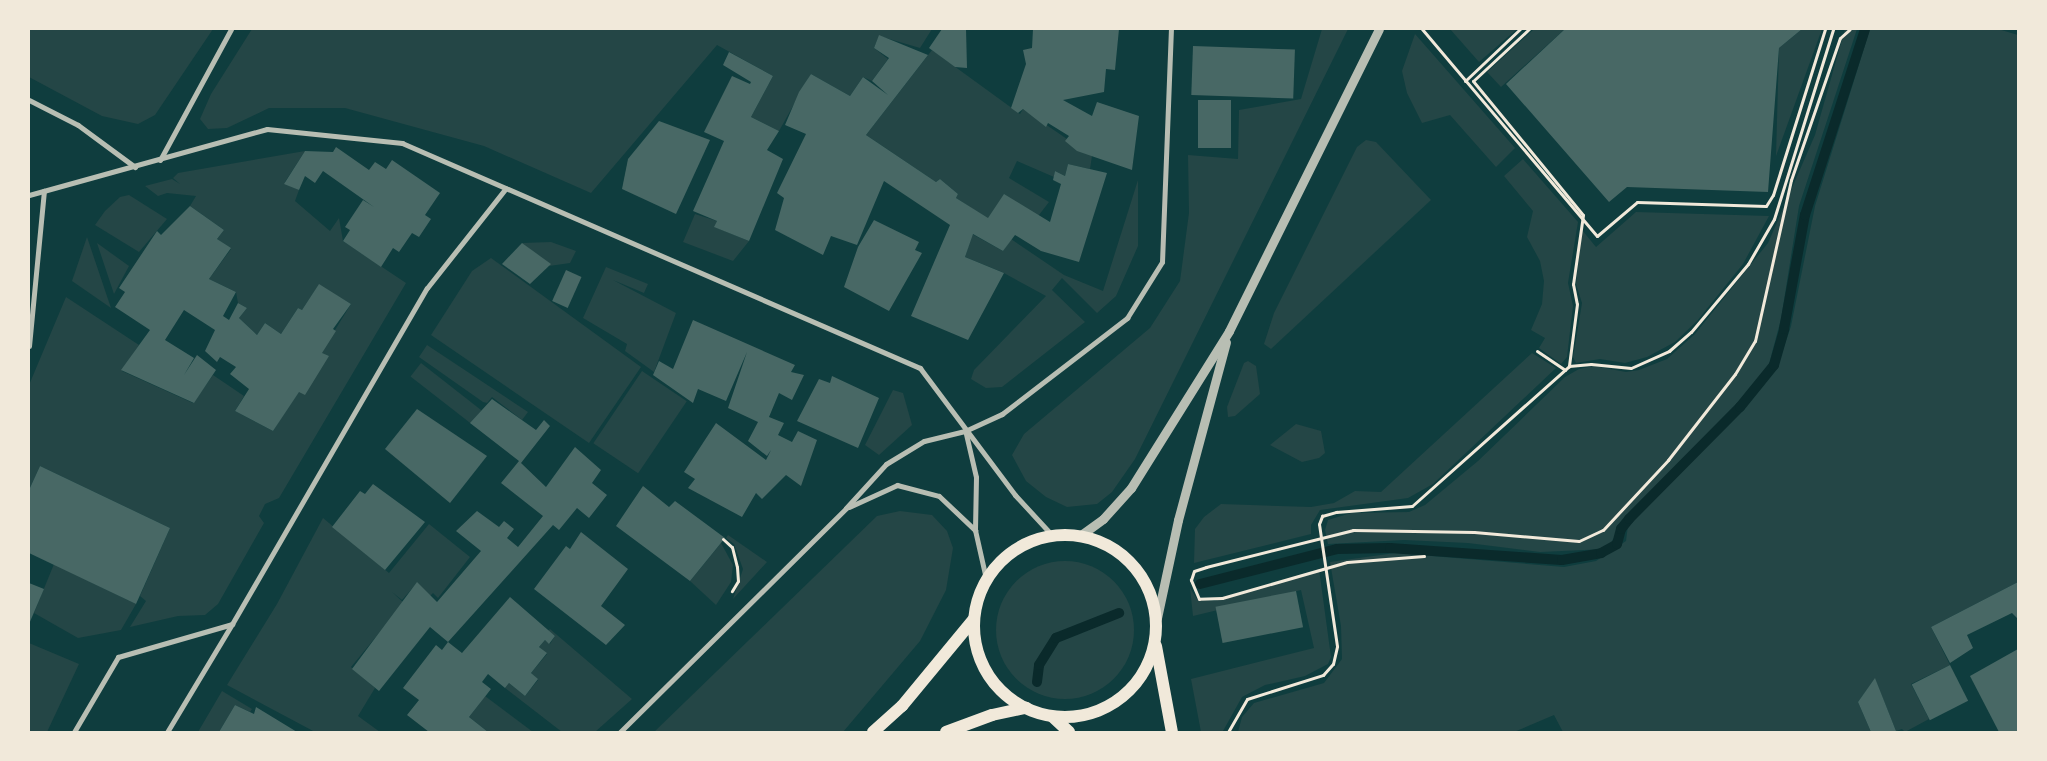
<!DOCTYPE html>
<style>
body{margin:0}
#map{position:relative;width:2047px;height:761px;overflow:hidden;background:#0f3d3e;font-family:Mulish,sans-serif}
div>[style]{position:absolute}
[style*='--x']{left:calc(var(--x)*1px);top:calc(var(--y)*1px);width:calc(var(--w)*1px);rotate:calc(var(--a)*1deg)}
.green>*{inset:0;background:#244646;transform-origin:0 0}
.round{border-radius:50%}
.stream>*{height:10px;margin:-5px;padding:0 5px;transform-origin:5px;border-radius:5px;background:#0a2a2b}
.building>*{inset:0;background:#486865;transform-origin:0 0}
.path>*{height:3px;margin:-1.5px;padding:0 1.5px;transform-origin:1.5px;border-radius:1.5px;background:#f1e9da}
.minor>*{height:5px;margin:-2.5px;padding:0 2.5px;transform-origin:2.5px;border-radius:2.5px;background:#b8beb3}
.tertiary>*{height:9px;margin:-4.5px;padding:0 4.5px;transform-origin:4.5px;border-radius:4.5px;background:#b8beb3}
.primary>*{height:12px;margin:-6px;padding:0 6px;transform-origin:6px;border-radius:6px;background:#f1e9da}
.primary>.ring{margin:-6px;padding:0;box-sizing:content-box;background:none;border:12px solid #f1e9da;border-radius:50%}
span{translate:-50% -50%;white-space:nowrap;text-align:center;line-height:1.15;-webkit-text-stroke:4px #f1e9da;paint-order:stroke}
.frame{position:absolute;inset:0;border:30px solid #f1e9da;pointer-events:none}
</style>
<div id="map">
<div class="green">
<i style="clip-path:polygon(29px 29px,213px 29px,155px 115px,138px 124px,102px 116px,29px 77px)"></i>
<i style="clip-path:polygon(252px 29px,932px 29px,920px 48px,879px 36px,874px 48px,888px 59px,872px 81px,863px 77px,850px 96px,811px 74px,779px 131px,751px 117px,773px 76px,717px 45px,591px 193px,484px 146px,345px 108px,269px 108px,227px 128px,208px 129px,200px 119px,211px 94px)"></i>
<i style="clip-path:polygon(1322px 29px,1348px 29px,1135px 459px,1112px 492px,1097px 504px,1067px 507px,1046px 497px,1026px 481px,1012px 455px,1024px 434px,1150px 328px,1180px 281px,1189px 213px,1188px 155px,1238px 159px,1239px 110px,1301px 99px)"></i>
<i style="clip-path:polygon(1450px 29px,1517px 29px,1479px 62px)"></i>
<i style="clip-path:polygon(1534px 29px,1565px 29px,1501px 87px,1487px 72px)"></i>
<i style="clip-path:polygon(1802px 29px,1822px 29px,1776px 156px,1779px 48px)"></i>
<i style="clip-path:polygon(1845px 29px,1857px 29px,1799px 206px,1781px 319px,1769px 364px,1759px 382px,1631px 511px,1607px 549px,1540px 552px,1468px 543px,1404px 540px,1328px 544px,1325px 530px,1328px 520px,1351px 513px,1409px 512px,1425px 505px,1478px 461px,1565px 377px,1579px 369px,1594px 366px,1626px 372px,1639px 370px,1667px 359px,1695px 334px,1768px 243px,1815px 135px)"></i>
<i style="clip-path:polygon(1870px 29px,1998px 29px,2018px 35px,2018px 582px,1931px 627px,1950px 665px,1911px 684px,1929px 719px,1905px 732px,1902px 729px,1896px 731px,1875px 679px,1858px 702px,1871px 732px,1563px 732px,1554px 715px,1514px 732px,1238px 732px,1242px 717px,1254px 703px,1324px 683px,1342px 659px,1341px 626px,1330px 562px,1395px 553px,1564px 567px,1596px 561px,1626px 541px,1628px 525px,1748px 403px,1777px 368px,1791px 326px,1815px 206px)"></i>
<i style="clip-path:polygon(1415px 34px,1515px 148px,1496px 167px,1450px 115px,1422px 123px,1407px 93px,1402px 71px)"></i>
<i style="clip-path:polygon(932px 50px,1020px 114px,1023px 109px,1092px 156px,1090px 169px,1068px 164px,1065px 176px,1055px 171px,1054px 177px,1017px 161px,1009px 178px,1049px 202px,1039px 215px,988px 219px,956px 198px,958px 194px,940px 179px,936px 182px,866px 135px)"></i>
<i style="clip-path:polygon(1366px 140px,1376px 142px,1431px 200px,1271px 349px,1264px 344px,1274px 313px,1357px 147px)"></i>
<i style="clip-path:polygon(305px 151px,285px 182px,299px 190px,295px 201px,330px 231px,339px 218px,343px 241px,406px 283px,279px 498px,265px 504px,259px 516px,264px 523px,218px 604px,205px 615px,178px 616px,130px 627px,146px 601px,140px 596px,170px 528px,40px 466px,29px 490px,29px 385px,66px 297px,139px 345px,122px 371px,193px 403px,213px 375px,244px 396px,235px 411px,273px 431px,351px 304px,319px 285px,302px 310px,298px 308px,281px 334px,265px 323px,257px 335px,239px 318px,247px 308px,238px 303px,236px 292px,209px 279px,231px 249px,217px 239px,224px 230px,190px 206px,196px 196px,167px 193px,158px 196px,145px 186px,172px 179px,180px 184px,173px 178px,178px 173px)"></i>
<i style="clip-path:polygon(1523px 159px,1578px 222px,1568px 283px,1573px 306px,1567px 357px,1561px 364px,1539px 348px,1545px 338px,1531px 330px,1542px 304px,1544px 281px,1540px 261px,1527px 237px,1533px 211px,1504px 176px)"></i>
<i style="clip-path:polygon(1138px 180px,1138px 246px,1116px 296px,1097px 313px,1062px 278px,1052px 290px,1085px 322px,1002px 387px,986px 388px,971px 379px,974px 370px,1046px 296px,1002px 272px,965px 257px,972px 234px,1003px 251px,1011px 239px,1064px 275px,1103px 291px)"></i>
<i style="clip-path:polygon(129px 195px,167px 219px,139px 252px,95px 225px,105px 211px,120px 197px)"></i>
<i style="clip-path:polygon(1636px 212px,1769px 216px,1743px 264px,1697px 321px,1675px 342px,1647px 357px,1625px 363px,1600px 359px,1576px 363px,1573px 357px,1582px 303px,1576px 284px,1582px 230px,1596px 247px)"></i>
<i style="clip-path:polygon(695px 214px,717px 221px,715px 227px,749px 241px,733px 261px,683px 242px)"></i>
<i style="clip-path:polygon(87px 237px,111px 308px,72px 281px)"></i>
<i style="clip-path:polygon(551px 242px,576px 251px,570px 263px,549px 266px,522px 243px)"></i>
<i style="clip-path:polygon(97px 243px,129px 266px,114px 294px)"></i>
<i style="clip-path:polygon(491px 258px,641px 367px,589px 443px,431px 335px,472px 271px)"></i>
<i style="clip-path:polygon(606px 267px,648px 284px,644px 293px,613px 280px,676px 313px,654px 372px,625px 351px,627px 344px,583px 318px)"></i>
<i style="clip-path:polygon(427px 345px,528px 412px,522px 420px,492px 397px,487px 403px,483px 402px,419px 357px)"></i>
<i style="clip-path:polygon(1532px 353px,1556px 368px,1433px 484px,1408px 498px,1320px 510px,1311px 525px,1311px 534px,1194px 563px,1195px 529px,1204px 517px,1221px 504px,1311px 507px,1334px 503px,1355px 491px,1381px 492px)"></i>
<i style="clip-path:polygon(1248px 361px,1256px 366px,1260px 394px,1235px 416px,1228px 417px,1227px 407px,1244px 363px)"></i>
<i style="left:421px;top:363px;width:77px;height:17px;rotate:38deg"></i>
<i style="left:642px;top:371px;width:54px;height:87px;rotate:34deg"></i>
<i style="clip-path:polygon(893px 390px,903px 393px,912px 425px,879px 455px,865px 445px)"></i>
<i style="clip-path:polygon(1296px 424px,1321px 431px,1325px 453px,1319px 458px,1302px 462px,1270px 445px)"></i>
<i style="clip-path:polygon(900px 511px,932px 515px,947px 531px,953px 548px,946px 590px,920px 641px,843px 732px,654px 732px,877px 516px)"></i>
<i style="clip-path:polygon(323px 518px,389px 573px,429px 524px,470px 557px,438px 598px,433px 593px,430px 596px,417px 583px,402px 600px,392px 592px,404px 603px,351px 667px,375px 688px,358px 716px,380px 732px,315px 732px,227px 685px,277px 604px)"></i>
<i style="clip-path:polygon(728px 535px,767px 562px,733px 599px,743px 569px,734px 544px,726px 538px)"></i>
<i style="clip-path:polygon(721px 543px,733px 565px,731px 582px,716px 605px,690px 581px)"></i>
<i class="round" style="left:996px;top:561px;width:138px;height:138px"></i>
<i style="clip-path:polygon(54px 564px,136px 604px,121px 630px,78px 638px,34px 613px)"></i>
<i style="clip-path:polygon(1319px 569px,1331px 657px,1328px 664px,1305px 676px,1265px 685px,1242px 697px,1223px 731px,1201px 732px,1191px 679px,1314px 648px,1301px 590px,1193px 616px,1190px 588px,1197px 599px,1214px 601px)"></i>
<i style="clip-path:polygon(550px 629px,632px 699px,595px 732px,562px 732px,505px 688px,509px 683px,525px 696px,538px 680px,531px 673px,547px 654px,539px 647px,545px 640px,550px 644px,555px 636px,548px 631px)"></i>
<i style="clip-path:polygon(29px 643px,79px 664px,47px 732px,29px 732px)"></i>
<i style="clip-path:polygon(222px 691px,252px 709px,250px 712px,235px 705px,219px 732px,198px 732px)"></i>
<i style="clip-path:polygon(485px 696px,533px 732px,488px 732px,469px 717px)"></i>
</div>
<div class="stream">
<i style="--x:1200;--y:584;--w:141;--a:-14.3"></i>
<i style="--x:1337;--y:549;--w:53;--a:-1.1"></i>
<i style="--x:1390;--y:548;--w:172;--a:4"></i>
<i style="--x:1562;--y:560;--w:40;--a:-10"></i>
<i style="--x:1601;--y:553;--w:18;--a:-29"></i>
<i style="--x:1617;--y:544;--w:16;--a:-75"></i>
<i style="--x:1621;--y:529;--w:13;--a:-51"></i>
<i style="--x:1629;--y:519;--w:158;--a:-45.3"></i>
<i style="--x:1740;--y:407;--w:54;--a:-51"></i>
<i style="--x:1774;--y:365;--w:37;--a:-74"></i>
<i style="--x:1784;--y:329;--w:116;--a:-79.6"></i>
<i style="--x:1805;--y:215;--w:195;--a:-72.1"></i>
<i style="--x:1037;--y:682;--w:17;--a:-83"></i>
<i style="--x:1039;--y:665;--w:32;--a:-58"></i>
<i style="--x:1056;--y:638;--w:68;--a:-21.6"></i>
</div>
<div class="building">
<i style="clip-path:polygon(942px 29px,966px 29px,967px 68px,955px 67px,929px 48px)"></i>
<i style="clip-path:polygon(1033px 29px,1119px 29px,1115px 70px,1106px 69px,1104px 92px,1063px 100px,1092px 116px,1097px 102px,1139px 116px,1132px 170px,1077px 151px,1065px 141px,1069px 136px,1048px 123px,1046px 127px,1023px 109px,1018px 113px,1011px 108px,1026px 64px,1023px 50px,1032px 48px)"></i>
<i style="clip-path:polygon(1565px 29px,1802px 29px,1779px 48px,1768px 192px,1627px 187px,1609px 202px,1506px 84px)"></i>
<i style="clip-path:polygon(879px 35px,928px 55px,866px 135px,936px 182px,940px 179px,958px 194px,956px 198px,988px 218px,1004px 194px,1050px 222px,1061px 184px,1053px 180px,1055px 171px,1065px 176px,1068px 164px,1107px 173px,1079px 262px,1041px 251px,1015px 235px,1003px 251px,973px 234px,965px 257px,1004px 273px,968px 340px,911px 316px,950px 225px,884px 181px,857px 245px,831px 236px,823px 255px,775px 230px,784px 198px,777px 193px,806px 134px,785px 125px,799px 92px,811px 74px,850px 96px,863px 77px,888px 95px,872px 81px,889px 58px,874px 48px)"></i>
<i style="left:1193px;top:46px;width:102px;height:49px;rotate:2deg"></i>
<i style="clip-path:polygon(729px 52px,773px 76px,751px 117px,779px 131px,767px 150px,783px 159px,749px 241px,714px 227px,717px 221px,693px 211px,724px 141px,704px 132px,732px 76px,750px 84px,751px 82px,723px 65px)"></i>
<i style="left:1198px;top:100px;width:33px;height:48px"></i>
<i style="clip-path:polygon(659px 121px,710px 140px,676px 214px,622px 189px,628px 159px)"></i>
<i style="clip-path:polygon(336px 147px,369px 170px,375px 162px,386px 169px,392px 160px,440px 193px,425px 215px,431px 219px,419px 237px,412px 233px,399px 252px,393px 248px,381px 267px,343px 241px,350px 230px,345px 227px,363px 200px,374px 207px,323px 171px,315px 183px,305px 176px,299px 190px,284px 184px,305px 151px,333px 152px)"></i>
<i style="clip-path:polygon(190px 206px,224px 230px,217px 239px,231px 248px,209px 279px,236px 292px,223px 316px,229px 320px,238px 303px,247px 308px,239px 318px,257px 335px,265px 323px,281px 334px,298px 308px,302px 310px,319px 284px,351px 304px,333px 329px,336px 331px,322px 353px,329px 356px,305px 395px,299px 392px,273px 431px,235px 411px,249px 389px,230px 374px,236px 367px,220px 357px,217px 362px,205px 351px,215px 330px,184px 310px,165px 340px,194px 358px,184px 375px,197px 355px,216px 370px,194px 403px,121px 370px,150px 330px,115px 307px,125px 292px,119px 288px,157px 231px,161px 235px)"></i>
<i style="clip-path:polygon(874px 220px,919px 242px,915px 250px,922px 253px,889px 311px,844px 287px,858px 247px)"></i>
<i style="clip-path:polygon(522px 243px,551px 264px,530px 284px,502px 264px)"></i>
<i style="left:566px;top:270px;width:17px;height:34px;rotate:24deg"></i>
<i style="clip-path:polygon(693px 320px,795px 365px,791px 372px,804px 375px,792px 400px,779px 393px,769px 417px,784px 423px,778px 435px,792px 442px,798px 431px,817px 440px,801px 486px,786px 475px,762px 499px,756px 493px,742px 517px,688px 488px,695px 479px,684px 472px,716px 423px,766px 460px,771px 450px,767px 456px,748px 441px,758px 422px,728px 408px,747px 352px,726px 401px,698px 389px,693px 403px,653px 375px,659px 361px,673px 369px)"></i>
<i style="clip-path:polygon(832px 376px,879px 398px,858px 448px,797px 421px,819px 379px,830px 383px)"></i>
<i style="clip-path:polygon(492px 399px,536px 430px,544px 420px,550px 426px,521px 463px,546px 487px,575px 447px,601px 470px,592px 483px,607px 495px,589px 518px,577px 508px,559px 530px,553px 525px,448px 642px,462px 653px,510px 597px,555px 636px,549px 644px,545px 640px,539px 647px,547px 653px,531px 673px,538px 679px,525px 696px,509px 683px,505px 688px,488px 674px,482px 682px,491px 689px,469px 717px,488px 732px,429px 732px,407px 715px,419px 700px,403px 688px,436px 645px,442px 650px,448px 642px,430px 627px,379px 691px,352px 669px,417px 582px,437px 602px,481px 551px,456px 531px,477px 511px,499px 527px,504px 521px,514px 529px,507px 538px,518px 547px,543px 516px,501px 483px,519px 461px,470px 423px)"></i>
<i style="clip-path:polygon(417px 409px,487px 456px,450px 503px,385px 449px)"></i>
<i style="clip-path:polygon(40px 466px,170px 528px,136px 604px,29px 553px,29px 490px)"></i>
<i style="clip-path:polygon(373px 484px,425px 522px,385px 570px,332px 527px,360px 491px,365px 494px)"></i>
<i style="clip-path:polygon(643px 486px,669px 507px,675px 501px,725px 538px,690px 581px,616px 526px)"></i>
<i style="clip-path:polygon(581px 532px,628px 569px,601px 606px,625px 625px,606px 645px,534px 589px,566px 546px,570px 549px)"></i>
<i style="clip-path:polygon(2018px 582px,2018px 619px,2012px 613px,1967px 635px,1973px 648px,1950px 663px,1931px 627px)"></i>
<i style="clip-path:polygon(29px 583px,44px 589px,29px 624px)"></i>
<i style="left:1296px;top:591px;width:37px;height:82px;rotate:79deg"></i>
<i style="clip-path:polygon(2018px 649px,2018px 732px,1999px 732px,1970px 676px)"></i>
<i style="left:1950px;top:665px;width:40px;height:43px;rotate:63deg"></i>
<i style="clip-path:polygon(1875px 678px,1896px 731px,1897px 732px,1871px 732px,1858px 702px)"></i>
<i style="clip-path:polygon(235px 705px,254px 714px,256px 707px,297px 732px,219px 732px)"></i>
</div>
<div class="path">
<i style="--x:1422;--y:29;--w:271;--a:49.8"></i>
<i style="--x:1597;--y:236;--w:52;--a:-40.4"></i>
<i style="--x:1637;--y:202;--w:129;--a:1.8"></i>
<i style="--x:1766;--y:206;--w:13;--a:-58"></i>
<i style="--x:1773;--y:195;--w:174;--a:-72.6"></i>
<i style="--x:1529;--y:29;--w:76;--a:137.1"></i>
<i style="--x:1473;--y:81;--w:173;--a:50.6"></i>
<i style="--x:1583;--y:215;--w:70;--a:98.2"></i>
<i style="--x:1573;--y:284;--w:20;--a:79"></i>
<i style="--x:1577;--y:304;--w:63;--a:97.4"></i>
<i style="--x:1569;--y:366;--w:22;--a:-5"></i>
<i style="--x:1591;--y:364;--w:40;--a:5.7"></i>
<i style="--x:1631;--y:368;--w:42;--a:-24.1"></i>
<i style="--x:1669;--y:351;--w:29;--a:-41"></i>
<i style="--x:1691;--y:332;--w:89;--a:-50"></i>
<i style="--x:1748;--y:264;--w:52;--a:-60"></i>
<i style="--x:1774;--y:219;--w:199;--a:-72.7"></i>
<i style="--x:1465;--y:81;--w:76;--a:-43.4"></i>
<i style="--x:1537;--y:351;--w:34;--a:34"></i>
<i style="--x:723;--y:539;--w:12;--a:42"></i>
<i style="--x:732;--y:547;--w:21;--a:76"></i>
<i style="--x:737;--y:567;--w:14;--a:86"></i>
<i style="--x:738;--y:581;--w:12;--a:121"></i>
<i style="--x:1424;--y:556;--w:77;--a:175.5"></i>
<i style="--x:1347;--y:562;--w:130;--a:163.9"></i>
<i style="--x:1222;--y:598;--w:23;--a:178"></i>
<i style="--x:1199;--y:599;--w:21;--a:-113"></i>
<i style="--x:1191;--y:580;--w:9;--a:-72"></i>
<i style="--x:1194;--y:571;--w:13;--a:-18"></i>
<i style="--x:1206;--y:567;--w:152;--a:-14.1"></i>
<i style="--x:1353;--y:530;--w:121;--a:0.9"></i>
<i style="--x:1474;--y:532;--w:105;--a:4.9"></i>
<i style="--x:1579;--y:541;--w:26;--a:-25"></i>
<i style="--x:1603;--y:530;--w:96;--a:-47.1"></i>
<i style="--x:1668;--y:460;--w:109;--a:-52.1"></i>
<i style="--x:1735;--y:374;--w:39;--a:-59"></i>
<i style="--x:1755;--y:341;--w:165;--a:-77.4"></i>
<i style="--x:1791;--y:180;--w:150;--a:-71"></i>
<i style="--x:1840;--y:38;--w:13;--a:-42"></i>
<i style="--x:1228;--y:732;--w:38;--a:-60"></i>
<i style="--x:1247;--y:699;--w:80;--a:-17.5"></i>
<i style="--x:1323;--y:675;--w:15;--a:-48"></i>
<i style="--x:1333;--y:664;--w:18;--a:-77"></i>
<i style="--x:1337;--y:646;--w:123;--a:-98.4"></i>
<i style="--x:1319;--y:524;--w:9;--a:-69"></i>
<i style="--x:1322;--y:516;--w:15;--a:-16"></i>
<i style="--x:1336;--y:512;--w:76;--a:-4.5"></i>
<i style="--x:1412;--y:506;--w:210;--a:-41.7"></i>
</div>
<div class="minor">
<i style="--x:29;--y:100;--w:55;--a:27"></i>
<i style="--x:78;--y:125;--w:71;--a:36.4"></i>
<i style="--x:160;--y:160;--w:149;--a:-61.5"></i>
<i style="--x:29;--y:195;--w:247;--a:-15.5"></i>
<i style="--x:267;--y:129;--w:136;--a:5.9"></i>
<i style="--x:402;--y:143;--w:565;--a:23.48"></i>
<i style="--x:920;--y:368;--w:159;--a:53.2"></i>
<i style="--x:1015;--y:495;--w:53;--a:47.3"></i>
<i style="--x:29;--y:346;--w:156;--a:-84.5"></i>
<i style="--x:966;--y:434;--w:44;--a:76.9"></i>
<i style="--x:976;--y:477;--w:53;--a:91.1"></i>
<i style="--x:975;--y:530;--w:50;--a:77.3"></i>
<i style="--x:849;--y:507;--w:53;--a:-24.6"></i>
<i style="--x:897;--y:485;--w:43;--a:14.7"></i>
<i style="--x:939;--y:496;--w:50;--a:43.4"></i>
<i style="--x:232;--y:624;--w:388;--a:-59.9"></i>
<i style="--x:427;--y:288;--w:127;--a:-51.7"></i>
<i style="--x:74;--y:732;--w:87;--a:-59.6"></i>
<i style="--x:118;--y:657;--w:119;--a:-16.1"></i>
<i style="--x:232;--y:624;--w:126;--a:121"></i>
<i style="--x:620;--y:732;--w:318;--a:-44.7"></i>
<i style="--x:846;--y:508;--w:59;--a:-47.7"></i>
<i style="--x:886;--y:464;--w:44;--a:-31.2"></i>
<i style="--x:924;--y:441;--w:42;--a:-13.7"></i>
<i style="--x:965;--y:431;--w:41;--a:-24.7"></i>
<i style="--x:1002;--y:414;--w:158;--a:-37.5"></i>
<i style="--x:1127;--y:318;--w:66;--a:-58"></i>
<i style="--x:1162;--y:262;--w:233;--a:-87.8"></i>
</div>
<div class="tertiary">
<i style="--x:1081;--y:535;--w:27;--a:-36"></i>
<i style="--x:1103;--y:519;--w:42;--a:-47.9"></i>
<i style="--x:1131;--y:488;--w:185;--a:-58"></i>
<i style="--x:1229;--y:331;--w:337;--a:-63.6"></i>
<i style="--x:1157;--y:618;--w:100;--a:-77.9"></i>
<i style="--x:1178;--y:520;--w:184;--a:-74.9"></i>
</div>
<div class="primary">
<i class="ring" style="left:974px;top:535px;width:170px;height:170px"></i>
<i style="--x:1156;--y:646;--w:87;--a:79.5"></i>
<i style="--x:1053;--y:717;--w:22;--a:43"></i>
<i style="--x:873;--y:732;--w:39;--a:-42"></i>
<i style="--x:902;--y:706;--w:113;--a:-50.4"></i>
<i style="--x:946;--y:732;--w:49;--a:-20.3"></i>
<i style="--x:992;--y:715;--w:35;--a:-12"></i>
</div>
<div class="frame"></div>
</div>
